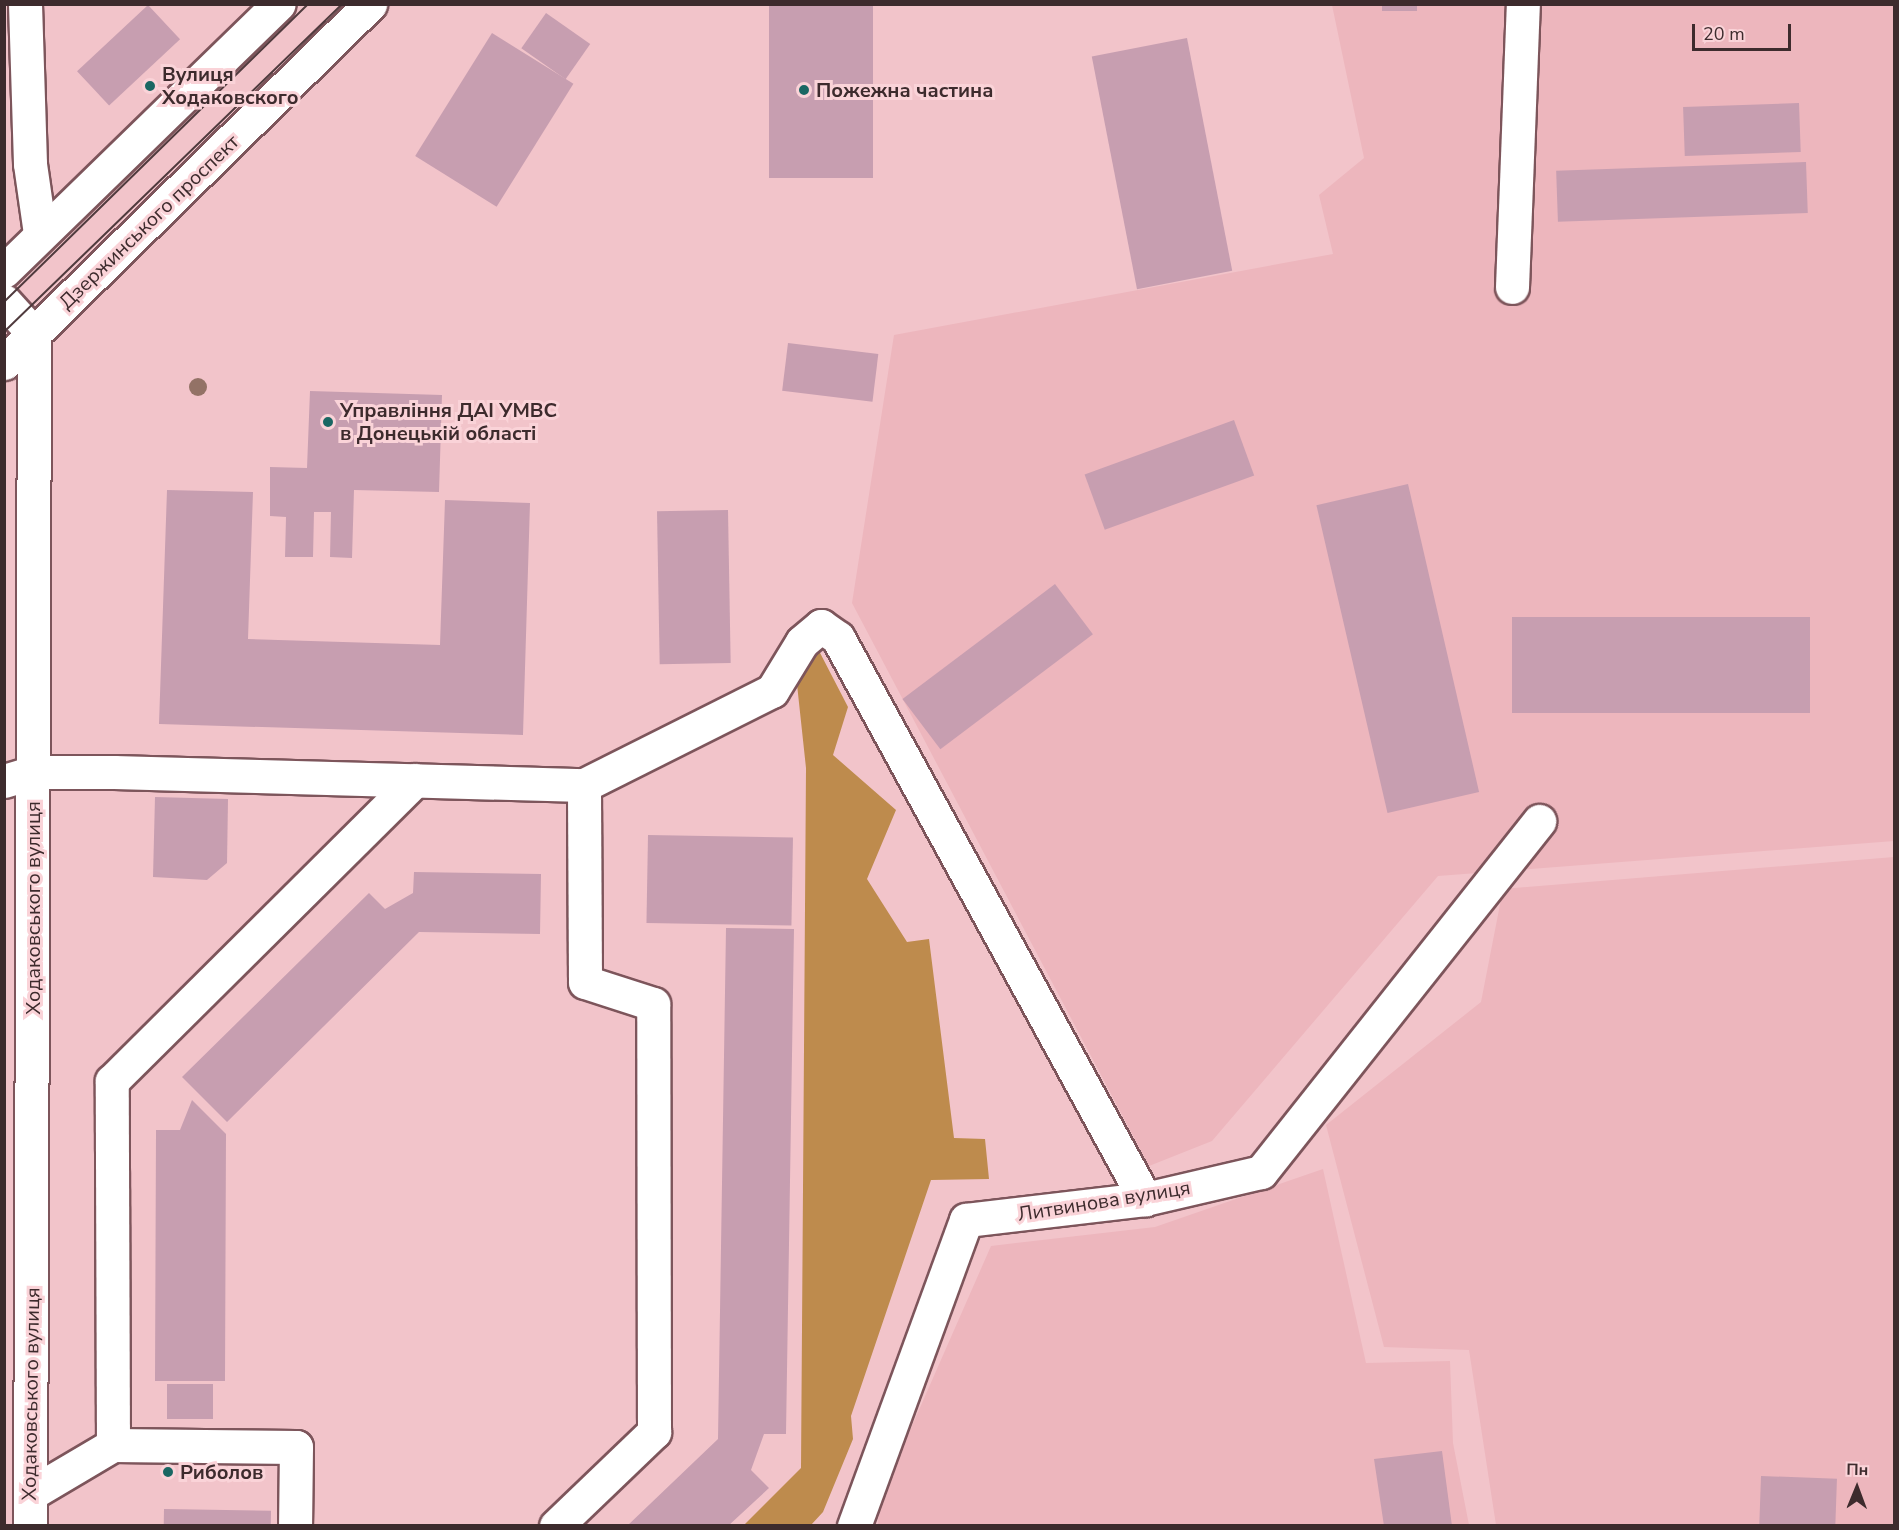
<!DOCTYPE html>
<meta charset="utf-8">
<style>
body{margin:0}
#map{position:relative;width:1899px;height:1530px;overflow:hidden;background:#f2c4ca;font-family:"Nunito Sans",sans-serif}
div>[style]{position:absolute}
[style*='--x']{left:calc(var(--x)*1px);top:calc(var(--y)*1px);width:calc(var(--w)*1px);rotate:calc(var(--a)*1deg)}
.built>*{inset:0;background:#edb6bd}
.forest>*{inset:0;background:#be8b4d}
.building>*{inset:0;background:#c79eb0;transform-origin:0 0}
.roads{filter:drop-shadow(2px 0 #7d555b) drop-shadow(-2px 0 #7d555b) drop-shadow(0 2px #7d555b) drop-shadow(0 -2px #7d555b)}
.minor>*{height:33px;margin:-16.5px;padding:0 16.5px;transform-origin:16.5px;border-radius:16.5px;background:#fff}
.tram>*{height:1.5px;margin:-0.75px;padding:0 0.75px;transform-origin:0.75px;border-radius:0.75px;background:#503b3e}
.trees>*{width:18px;height:18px;margin:-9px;border-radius:50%;background:#937266}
.dots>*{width:16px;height:16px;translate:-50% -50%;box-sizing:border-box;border:3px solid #fad3d8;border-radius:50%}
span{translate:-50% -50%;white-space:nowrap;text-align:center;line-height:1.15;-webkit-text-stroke:6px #fad3d8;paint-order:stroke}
.poi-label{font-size:20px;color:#3d2b2d;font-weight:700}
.left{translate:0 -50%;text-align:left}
.street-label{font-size:20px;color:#3d2b2d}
.frame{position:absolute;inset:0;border:6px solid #3d2b2d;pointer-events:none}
.north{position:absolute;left:1827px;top:1458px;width:60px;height:60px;-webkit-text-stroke:4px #fad3d8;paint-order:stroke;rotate:1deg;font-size:16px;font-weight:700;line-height:24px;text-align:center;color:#3d2b2d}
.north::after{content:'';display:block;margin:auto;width:21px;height:27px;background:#3d2b2d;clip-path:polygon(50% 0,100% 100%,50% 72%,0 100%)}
.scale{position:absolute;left:1692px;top:24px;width:99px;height:27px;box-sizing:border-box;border:3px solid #3d2b2d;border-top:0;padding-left:8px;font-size:18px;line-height:21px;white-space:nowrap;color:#3d2b2d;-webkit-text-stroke:4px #fad3d8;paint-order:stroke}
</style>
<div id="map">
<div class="built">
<i style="clip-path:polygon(1332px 5px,1894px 5px,1894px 841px,1438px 876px,1212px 1141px,1149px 1166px,852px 603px,894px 335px,1333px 254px,1319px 195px,1364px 158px)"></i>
<i style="clip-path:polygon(1894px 857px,1894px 1525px,1496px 1525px,1469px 1350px,1384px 1347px,1326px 1125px,1481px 1002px,1503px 889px)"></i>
<i style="clip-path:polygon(1323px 1169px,1366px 1363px,1450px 1361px,1453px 1443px,1469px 1525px,878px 1526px,879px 1501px,991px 1246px,1155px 1227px)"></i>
</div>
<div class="forest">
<i style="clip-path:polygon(817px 647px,848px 707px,833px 755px,896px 810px,867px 879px,907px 942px,929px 939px,954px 1138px,985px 1139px,989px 1179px,931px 1180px,851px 1416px,853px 1439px,823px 1512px,811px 1525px,743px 1526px,801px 1468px,806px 768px,796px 675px)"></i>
</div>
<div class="building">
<i style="left:769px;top:4px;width:104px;height:174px"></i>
<i style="left:1382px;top:4px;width:35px;height:7px"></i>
<i style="left:148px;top:5px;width:47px;height:97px;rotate:47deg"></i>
<i style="left:546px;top:13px;width:54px;height:43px;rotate:35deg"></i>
<i style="left:492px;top:33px;width:96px;height:145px;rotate:32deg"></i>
<i style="left:1187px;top:38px;width:237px;height:97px;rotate:79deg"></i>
<i style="left:1799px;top:103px;width:49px;height:116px;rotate:88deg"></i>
<i style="left:1806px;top:162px;width:51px;height:250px;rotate:88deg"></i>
<i style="left:788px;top:343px;width:91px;height:48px;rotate:7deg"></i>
<i style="clip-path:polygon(310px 391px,442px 395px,439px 492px,354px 490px,352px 558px,330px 557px,331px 512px,314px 512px,313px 557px,285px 557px,286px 517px,270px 516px,270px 467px,307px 468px)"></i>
<i style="left:1234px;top:420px;width:59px;height:159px;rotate:70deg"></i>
<i style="left:1408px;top:484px;width:316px;height:94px;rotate:77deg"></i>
<i style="clip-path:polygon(167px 490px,253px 492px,248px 639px,440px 645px,445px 500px,530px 503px,523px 735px,159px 724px)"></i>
<i style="left:728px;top:510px;width:153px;height:71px;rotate:89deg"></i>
<i style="left:1055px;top:584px;width:63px;height:191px;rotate:53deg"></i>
<i style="left:1512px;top:617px;width:298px;height:96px"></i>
<i style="clip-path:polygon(155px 797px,228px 799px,227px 863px,207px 880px,153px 877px)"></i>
<i style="left:648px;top:835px;width:145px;height:88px;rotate:1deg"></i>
<i style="clip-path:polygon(414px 872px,541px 874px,540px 934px,419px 932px,227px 1122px,182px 1077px,369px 893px,385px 909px,413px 893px)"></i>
<i style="clip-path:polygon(726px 928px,794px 929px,786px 1434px,764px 1434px,751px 1470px,769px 1488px,728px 1526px,627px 1526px,718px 1439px)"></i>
<i style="clip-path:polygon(192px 1100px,226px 1134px,225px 1381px,155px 1381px,156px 1130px,180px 1130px)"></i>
<i style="left:167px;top:1384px;width:46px;height:35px"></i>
<i style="clip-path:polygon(1442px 1451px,1452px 1526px,1384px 1526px,1374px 1459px)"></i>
<i style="left:1761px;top:1476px;width:76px;height:50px;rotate:2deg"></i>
<i style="left:164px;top:1509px;width:107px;height:17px;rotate:1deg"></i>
</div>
<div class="roads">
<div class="minor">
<i style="--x:25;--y:4;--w:160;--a:88.2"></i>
<i style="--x:30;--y:164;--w:70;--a:81.8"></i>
<i style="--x:4;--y:271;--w:383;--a:-44.2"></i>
<i style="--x:1512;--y:287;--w:283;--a:-87.8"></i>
<i style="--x:4;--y:301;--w:45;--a:47.7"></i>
<i style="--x:34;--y:334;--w:1192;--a:90.19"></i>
<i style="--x:4;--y:363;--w:513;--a:-44.45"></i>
<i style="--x:4;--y:781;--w:31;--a:-17"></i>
<i style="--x:34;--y:772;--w:80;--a:0"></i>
<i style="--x:114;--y:772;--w:470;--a:1.6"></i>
<i style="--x:584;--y:785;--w:210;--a:-26.6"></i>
<i style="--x:772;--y:691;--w:57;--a:-58.5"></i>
<i style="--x:802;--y:642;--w:25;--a:-40"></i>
<i style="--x:821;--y:626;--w:21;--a:35"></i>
<i style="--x:838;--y:638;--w:640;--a:61.31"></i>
<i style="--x:113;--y:1445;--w:364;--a:-90.2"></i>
<i style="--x:112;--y:1081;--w:427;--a:-44.8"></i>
<i style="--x:30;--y:1494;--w:96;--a:-30.6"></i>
<i style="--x:113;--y:1445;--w:183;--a:0.6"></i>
<i style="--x:296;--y:1447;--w:79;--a:90.7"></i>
<i style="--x:556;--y:1526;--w:136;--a:-43.8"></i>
<i style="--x:654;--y:1432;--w:428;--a:-90.1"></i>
<i style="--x:653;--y:1004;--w:71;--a:-162.1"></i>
<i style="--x:585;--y:982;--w:197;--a:-90.3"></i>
<i style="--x:854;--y:1526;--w:326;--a:-69.9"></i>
<i style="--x:966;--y:1220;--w:180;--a:-6.7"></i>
<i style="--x:1145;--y:1199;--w:119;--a:-13.1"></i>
<i style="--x:1261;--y:1172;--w:448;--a:-51.6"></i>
</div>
</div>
<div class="tram">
<i style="--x:4;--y:302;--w:426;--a:-44.4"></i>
<i style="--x:4;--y:332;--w:471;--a:-44.1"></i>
</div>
<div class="trees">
<i style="left:198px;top:387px"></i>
</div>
<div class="dots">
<i style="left:150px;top:86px;background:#1a6763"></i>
<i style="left:804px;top:90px;background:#1a6763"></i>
<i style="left:328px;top:422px;background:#1a6763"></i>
<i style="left:168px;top:1472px;background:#1a6763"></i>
</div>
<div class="poi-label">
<span class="left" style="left:162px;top:86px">Вулиця<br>Ходаковского</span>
<span class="left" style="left:816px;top:90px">Пожежна частина</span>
<span class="left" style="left:340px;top:422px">Управління ДАІ УМВС<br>в Донецькій області</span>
<span class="left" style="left:180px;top:1472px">Риболов</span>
</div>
<div class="street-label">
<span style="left:149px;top:222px;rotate:-44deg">Дзержинського проспект</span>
<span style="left:33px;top:908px;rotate:-90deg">Ходаковського вулиця</span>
<span style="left:1104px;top:1201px;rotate:-9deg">Литвинова вулиця</span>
<span style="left:31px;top:1394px;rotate:-89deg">Ходаковського вулиця</span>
</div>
<div class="frame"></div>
<div class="north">Пн</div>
<div class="scale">20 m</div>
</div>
